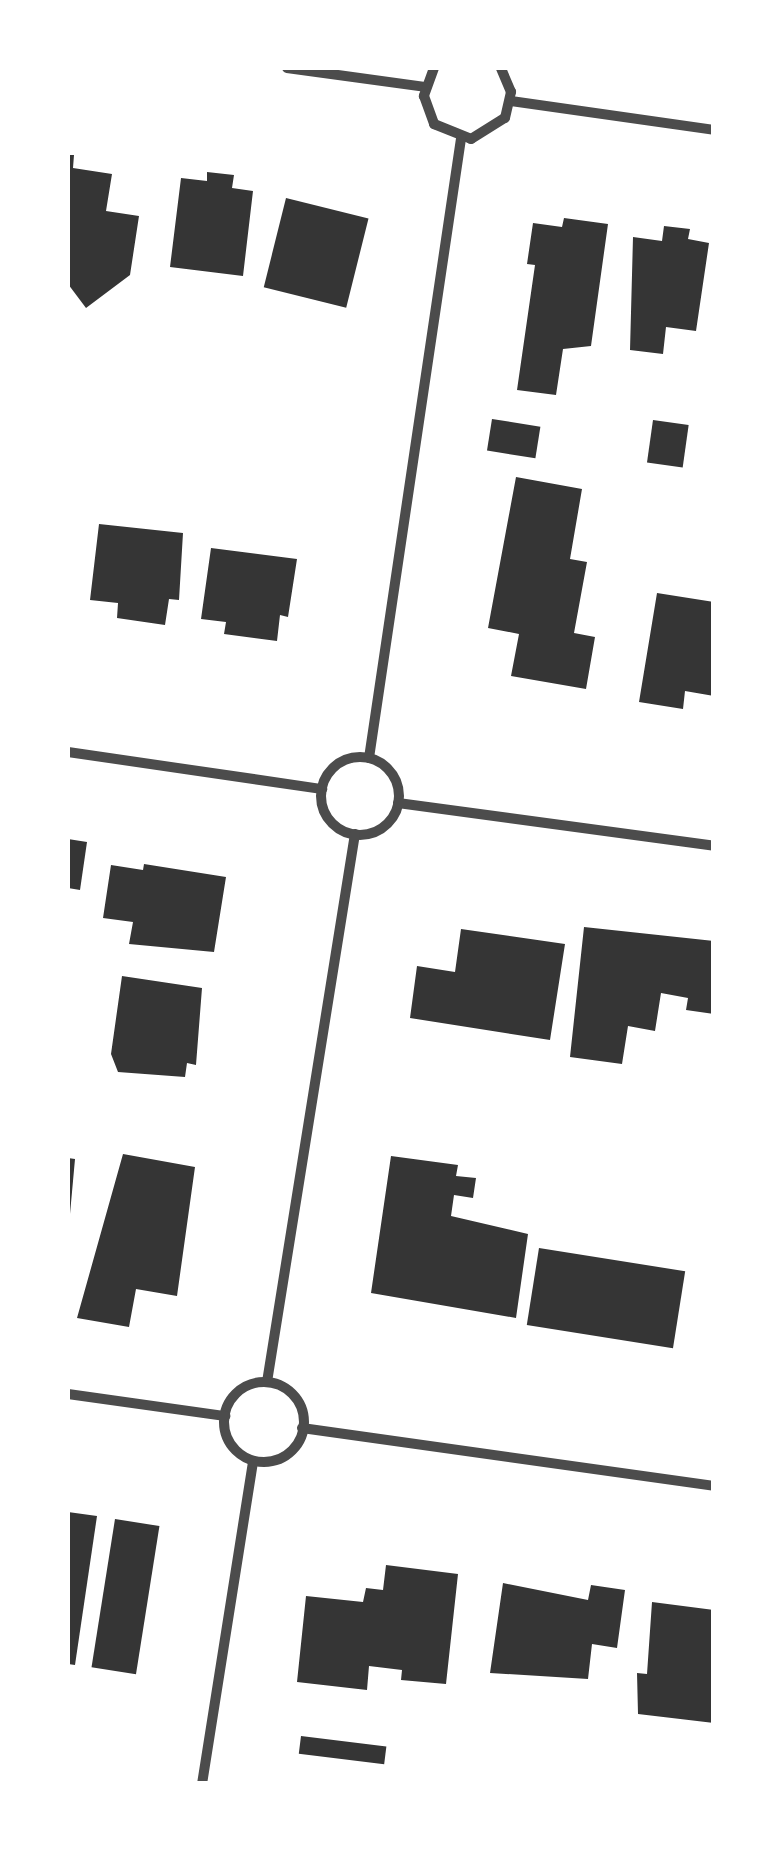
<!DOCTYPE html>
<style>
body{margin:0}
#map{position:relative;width:781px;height:1851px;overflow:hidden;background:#fff;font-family:"Source Sans 3",sans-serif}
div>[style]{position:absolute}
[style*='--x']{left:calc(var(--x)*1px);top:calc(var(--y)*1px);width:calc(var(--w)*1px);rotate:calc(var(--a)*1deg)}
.building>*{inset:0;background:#353535;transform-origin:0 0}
.minor>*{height:10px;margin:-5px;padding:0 5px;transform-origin:5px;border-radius:5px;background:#4c4c4c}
.minor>.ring{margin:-5px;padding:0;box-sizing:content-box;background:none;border:10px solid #4c4c4c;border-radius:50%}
span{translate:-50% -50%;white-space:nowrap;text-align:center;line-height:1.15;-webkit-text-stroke:8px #fff;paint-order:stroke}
.frame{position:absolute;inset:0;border:70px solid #fff;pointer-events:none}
</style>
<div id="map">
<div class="building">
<i style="clip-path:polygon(68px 155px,74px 155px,73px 168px,112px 174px,106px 211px,139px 216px,130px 275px,86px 308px,68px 284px)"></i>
<i style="clip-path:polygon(207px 172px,234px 175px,232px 188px,253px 191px,243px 276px,170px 267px,181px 178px,207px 181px)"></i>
<i style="left:286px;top:198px;width:85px;height:92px;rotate:14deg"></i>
<i style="clip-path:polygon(564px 218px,608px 224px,591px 346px,563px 349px,556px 395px,517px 390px,535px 265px,527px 264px,533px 223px,562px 227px)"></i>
<i style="clip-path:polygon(664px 226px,690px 229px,688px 239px,709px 243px,696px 331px,666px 327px,663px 354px,630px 350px,633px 237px,662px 241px)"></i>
<i style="left:492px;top:419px;width:49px;height:32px;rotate:9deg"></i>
<i style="left:653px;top:420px;width:36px;height:43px;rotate:8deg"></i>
<i style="clip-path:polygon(516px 477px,582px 489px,570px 559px,587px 562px,574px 633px,595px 637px,586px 689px,511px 676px,519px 634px,488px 628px)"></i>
<i style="clip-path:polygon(99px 524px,183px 533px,179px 600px,169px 599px,165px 625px,117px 618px,118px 603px,90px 600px)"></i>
<i style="clip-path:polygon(211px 548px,297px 559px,288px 617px,280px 615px,277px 641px,224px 634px,226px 622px,201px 619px)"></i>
<i style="clip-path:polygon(657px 593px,714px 602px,714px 696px,685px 691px,683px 709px,639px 702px)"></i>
<i style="clip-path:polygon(68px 839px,87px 842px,80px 890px,68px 888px)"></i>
<i style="clip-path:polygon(144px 864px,226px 877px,214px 952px,129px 944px,133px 922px,103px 918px,111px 865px,143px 870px)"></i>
<i style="clip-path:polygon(584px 927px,714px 941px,714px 1014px,686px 1010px,688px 998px,661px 993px,655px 1031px,628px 1026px,622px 1064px,570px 1057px)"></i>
<i style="clip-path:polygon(461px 929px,565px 944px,550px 1040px,410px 1018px,417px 966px,455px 972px)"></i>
<i style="clip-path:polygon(122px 976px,202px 988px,196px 1065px,187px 1063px,185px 1077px,118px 1072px,111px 1054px)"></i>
<i style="clip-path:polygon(123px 1154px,195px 1167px,177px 1296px,136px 1289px,129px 1327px,77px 1318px)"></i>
<i style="clip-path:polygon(391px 1156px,458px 1165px,456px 1176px,476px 1178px,473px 1198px,454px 1195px,451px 1216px,528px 1234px,516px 1318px,371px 1293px)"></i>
<i style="clip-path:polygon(68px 1158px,75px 1159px,70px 1214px,68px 1214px)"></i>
<i style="left:539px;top:1248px;width:148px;height:78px;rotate:9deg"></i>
<i style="clip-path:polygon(68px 1512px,97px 1516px,75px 1665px,68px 1664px)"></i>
<i style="left:115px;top:1519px;width:45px;height:150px;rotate:9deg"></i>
<i style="clip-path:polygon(386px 1565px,458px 1574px,446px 1684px,401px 1680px,402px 1670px,369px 1666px,367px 1690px,297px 1682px,306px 1596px,363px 1602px,366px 1588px,383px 1590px)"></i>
<i style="clip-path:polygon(503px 1583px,588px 1600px,591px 1585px,625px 1590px,617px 1648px,592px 1644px,588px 1679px,490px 1673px)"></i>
<i style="clip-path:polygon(652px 1602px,714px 1610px,714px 1723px,638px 1714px,637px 1673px,647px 1674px)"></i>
<i style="left:301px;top:1736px;width:86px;height:18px;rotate:7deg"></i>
</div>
<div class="minor">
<i style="--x:287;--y:68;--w:139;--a:7.8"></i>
<i style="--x:434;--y:68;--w:30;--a:110"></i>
<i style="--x:424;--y:96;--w:30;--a:70"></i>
<i style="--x:434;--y:124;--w:40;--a:22"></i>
<i style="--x:471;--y:139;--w:40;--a:-32"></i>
<i style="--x:505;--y:118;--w:27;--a:-77"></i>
<i style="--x:511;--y:92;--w:26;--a:-113"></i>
<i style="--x:511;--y:101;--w:205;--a:8.1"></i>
<i style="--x:68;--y:752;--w:257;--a:8.3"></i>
<i class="ring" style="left:321px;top:757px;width:68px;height:68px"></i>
<i style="--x:369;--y:758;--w:626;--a:-81.55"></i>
<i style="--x:398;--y:803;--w:319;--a:7.7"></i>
<i style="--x:267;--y:1382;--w:555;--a:-80.88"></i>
<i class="ring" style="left:224px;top:1382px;width:70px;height:70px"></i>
<i style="--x:68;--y:1394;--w:159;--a:8"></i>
<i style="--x:302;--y:1428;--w:416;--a:8"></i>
<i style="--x:202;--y:1784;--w:327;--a:-81"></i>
</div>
<div class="frame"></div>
</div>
